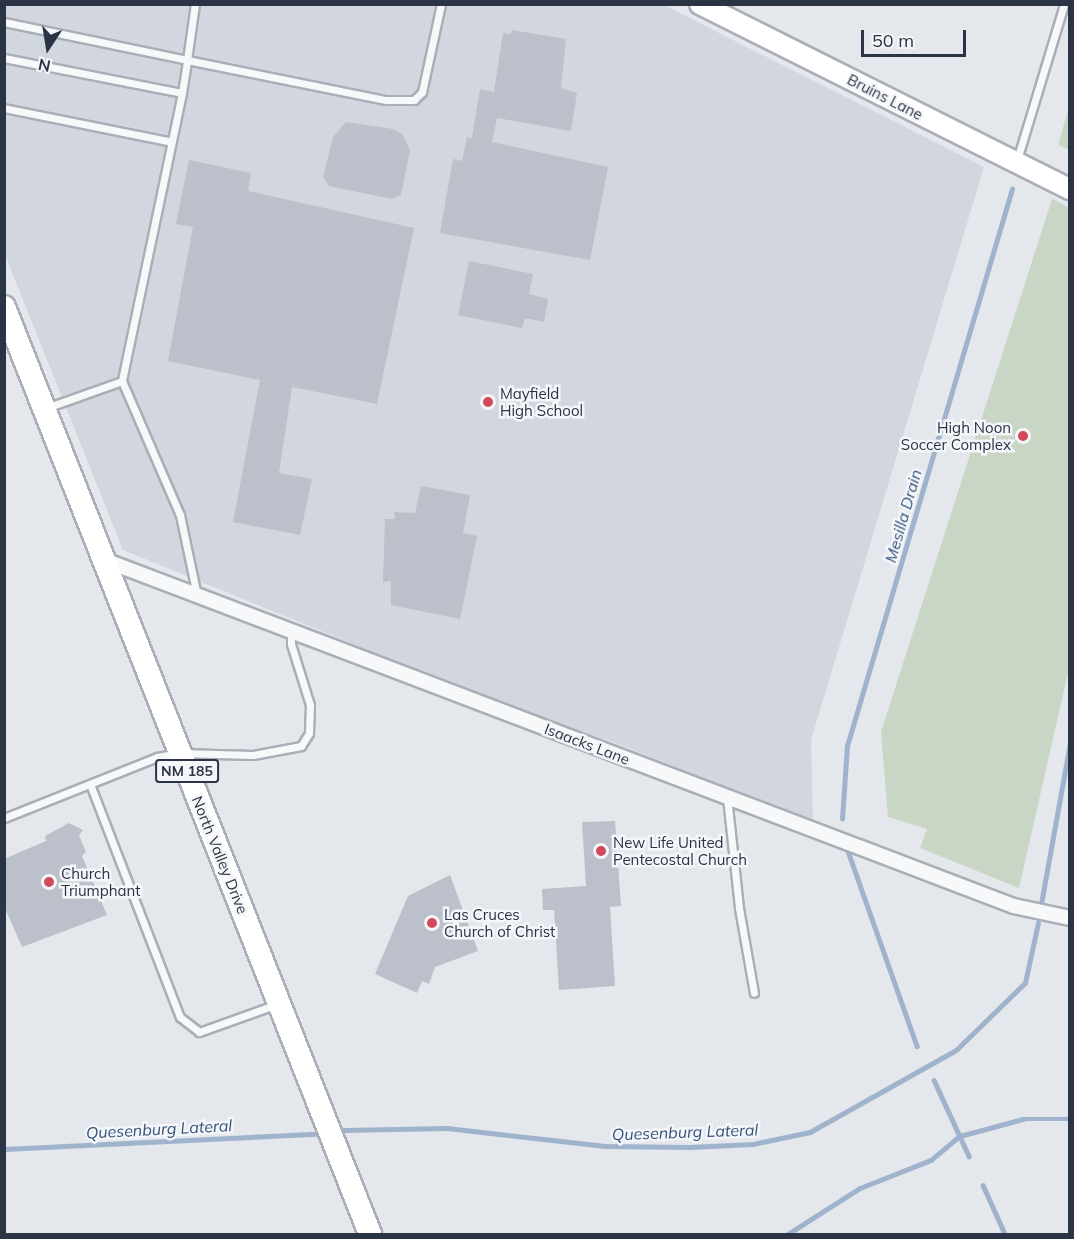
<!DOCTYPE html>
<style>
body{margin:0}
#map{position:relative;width:1074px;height:1239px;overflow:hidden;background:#e4e7ec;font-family:Mulish,sans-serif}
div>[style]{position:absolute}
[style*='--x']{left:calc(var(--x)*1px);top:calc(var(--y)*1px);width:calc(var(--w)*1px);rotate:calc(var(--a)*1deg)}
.built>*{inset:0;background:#d2d6de}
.green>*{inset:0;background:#c9d6c5}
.stream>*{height:4.5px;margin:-2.25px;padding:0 2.25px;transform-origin:2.25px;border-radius:2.25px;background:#9fb4cc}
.building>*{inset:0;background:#bbc0ca}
.roads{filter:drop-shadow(2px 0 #a9aeb7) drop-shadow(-2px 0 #a9aeb7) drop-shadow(0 2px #a9aeb7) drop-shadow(0 -2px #a9aeb7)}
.lane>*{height:7px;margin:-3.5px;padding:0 3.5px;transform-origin:3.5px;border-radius:3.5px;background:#f7f8fa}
.street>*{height:14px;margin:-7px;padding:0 7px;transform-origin:7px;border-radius:7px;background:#f7f8fa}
.secondary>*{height:20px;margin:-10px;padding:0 10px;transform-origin:10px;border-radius:10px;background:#fff}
.primary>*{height:22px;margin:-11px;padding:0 11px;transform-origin:11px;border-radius:11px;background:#fff}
.dots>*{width:16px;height:16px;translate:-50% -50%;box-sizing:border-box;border:3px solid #f4f6f9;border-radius:50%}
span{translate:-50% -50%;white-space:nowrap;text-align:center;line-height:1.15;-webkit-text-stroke:5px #f4f6f9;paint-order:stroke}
.shield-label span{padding:2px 4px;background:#f4f6f9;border:2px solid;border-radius:4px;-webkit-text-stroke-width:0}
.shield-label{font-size:14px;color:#2b3445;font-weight:700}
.street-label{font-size:15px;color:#2b3445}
.poi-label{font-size:15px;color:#2b3445}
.left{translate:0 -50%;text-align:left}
.right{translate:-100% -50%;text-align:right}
.water-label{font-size:16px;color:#34527a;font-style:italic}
.frame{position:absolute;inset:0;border:6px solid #2b3445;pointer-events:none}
.north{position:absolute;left:18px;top:18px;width:60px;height:60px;-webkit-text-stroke:4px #f4f6f9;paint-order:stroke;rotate:192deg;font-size:16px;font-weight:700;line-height:24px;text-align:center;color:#2b3445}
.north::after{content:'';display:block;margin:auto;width:21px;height:27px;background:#2b3445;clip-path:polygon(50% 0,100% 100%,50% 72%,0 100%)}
.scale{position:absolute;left:861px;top:30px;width:105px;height:27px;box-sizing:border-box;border:3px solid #2b3445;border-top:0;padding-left:8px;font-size:18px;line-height:21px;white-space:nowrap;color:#2b3445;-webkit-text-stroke:4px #f4f6f9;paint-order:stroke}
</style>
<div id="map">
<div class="built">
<i style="clip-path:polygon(5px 5px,664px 5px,984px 167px,811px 740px,813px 822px,613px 742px,490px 700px,123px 550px,5px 255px)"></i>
</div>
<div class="green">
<i style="clip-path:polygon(1069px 107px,1069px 150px,1058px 145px)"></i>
<i style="clip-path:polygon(1052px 199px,1070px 208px,1070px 664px,1019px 888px,920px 848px,927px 829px,888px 817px,881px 732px)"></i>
</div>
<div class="stream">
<i style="--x:842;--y:819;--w:73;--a:-86.1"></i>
<i style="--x:847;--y:746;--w:581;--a:-73.5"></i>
<i style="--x:848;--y:851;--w:207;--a:70.5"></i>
<i style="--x:1041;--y:904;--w:164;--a:-79.8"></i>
<i style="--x:934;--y:1080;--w:84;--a:65.3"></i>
<i style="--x:344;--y:1130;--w:103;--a:-1.1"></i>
<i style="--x:447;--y:1128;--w:159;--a:6.5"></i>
<i style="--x:605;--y:1146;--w:85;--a:0.7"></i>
<i style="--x:690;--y:1147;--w:63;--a:-2.7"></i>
<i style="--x:753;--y:1144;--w:58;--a:-11.9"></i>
<i style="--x:810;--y:1132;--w:167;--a:-29.3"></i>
<i style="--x:956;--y:1050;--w:96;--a:-44.2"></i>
<i style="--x:1025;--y:983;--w:61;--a:-77.8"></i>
<i style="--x:4;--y:1149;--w:312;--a:-2.8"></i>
<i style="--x:983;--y:1185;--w:54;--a:65.8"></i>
<i style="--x:788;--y:1234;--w:85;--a:-32.6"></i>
<i style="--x:860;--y:1188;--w:76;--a:-21.5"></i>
<i style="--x:931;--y:1160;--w:38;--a:-40"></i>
<i style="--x:960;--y:1136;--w:65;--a:-15.1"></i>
<i style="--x:1023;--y:1119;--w:47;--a:0"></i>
</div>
<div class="building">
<i style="clip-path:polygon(512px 30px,566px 39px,561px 88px,577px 93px,571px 131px,497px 118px,492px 142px,608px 167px,590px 260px,440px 233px,453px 159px,462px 161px,467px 137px,472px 138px,480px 89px,494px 92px,503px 33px,511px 34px)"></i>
<i style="clip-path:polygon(346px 122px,393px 129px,402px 134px,410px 150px,401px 195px,392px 199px,329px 186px,323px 177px,333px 137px)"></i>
<i style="clip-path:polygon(189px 160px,251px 173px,248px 191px,414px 228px,377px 404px,292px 387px,279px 473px,312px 479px,300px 535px,233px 522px,260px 380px,168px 361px,193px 227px,176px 224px)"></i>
<i style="clip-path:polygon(469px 261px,533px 274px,529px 294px,548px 299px,544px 322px,525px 318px,522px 328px,458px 315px)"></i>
<i style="clip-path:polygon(421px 486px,470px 495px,463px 533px,477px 536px,460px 619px,391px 605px,391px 581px,383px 582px,385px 519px,395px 519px,394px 512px,415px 513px)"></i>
<i style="clip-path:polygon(615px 821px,621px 906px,610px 907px,615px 986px,559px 990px,554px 910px,543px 910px,542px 889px,586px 886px,582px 822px)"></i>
<i style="clip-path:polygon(69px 823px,83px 830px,79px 835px,86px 852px,82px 856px,107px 915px,22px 947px,4px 906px,4px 859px,46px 841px,45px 836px)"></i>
<i style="clip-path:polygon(450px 875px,478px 951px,435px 967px,429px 984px,422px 981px,417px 993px,375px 974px,408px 896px)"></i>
</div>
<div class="roads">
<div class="lane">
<i style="--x:4;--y:22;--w:187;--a:11.7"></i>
<i style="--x:187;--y:60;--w:57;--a:-81.9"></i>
<i style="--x:4;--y:58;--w:181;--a:11.1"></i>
<i style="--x:182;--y:93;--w:294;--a:101.8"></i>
<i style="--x:122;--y:381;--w:81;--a:160.4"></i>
<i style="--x:182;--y:93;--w:33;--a:-81"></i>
<i style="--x:187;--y:60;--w:203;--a:11.4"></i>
<i style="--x:386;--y:100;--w:28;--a:0"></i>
<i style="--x:414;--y:100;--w:11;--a:-45"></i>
<i style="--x:422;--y:92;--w:90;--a:-77.8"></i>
<i style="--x:4;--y:108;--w:171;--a:11.4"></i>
<i style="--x:1017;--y:160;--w:163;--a:-73.2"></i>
<i style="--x:122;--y:381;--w:146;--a:66.6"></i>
<i style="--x:180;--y:515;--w:83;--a:78.1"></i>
<i style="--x:90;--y:784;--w:250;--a:68.9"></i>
<i style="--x:180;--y:1017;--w:24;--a:38"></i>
<i style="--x:199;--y:1032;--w:83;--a:-19.7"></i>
<i style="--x:727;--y:797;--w:112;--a:83.8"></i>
<i style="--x:739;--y:908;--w:86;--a:80"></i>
<i style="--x:4;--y:818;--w:165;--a:-21.7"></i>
<i style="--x:157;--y:757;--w:23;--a:-10"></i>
<i style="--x:180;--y:753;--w:73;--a:1.6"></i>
<i style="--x:253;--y:755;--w:49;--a:-10.6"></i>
<i style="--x:301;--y:746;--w:15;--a:-58"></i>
<i style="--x:309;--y:733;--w:28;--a:-88"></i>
<i style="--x:310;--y:705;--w:64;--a:-107.3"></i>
<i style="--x:291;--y:644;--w:13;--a:-90"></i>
</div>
<div class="street">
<i style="--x:107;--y:561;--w:970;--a:20.83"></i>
<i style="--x:1014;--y:906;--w:57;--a:12.1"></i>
</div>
<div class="secondary">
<i style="--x:700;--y:4;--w:414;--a:26.6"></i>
</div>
<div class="primary">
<i style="--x:4;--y:307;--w:997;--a:68.45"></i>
</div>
</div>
<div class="dots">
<i style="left:488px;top:402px;background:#d1495b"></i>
<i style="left:1023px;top:436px;background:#d1495b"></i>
<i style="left:601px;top:851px;background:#d1495b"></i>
<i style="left:49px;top:882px;background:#d1495b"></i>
<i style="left:432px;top:923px;background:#d1495b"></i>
</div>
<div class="shield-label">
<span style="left:187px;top:771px">NM 185</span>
</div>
<div class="street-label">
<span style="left:885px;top:97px;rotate:27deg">Bruins Lane</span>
<span style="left:587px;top:744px;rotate:21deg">Isaacks Lane</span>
<span style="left:220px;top:855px;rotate:68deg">North Valley Drive</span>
</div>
<div class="poi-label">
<span class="left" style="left:500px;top:402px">Mayfield<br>High School</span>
<span class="right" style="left:1011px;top:436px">High Noon<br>Soccer Complex</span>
<span class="left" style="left:613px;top:851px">New Life United<br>Pentecostal Church</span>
<span class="left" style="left:61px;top:882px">Church<br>Triumphant</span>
<span class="left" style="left:444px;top:923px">Las Cruces<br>Church of Christ</span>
</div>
<div class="water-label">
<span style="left:903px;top:516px;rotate:-74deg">Mesilla Drain</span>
<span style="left:159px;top:1129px;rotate:-3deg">Quesenburg Lateral</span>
<span style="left:685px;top:1132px;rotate:-2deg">Quesenburg Lateral</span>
</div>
<div class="frame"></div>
<div class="north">N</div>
<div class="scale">50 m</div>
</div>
